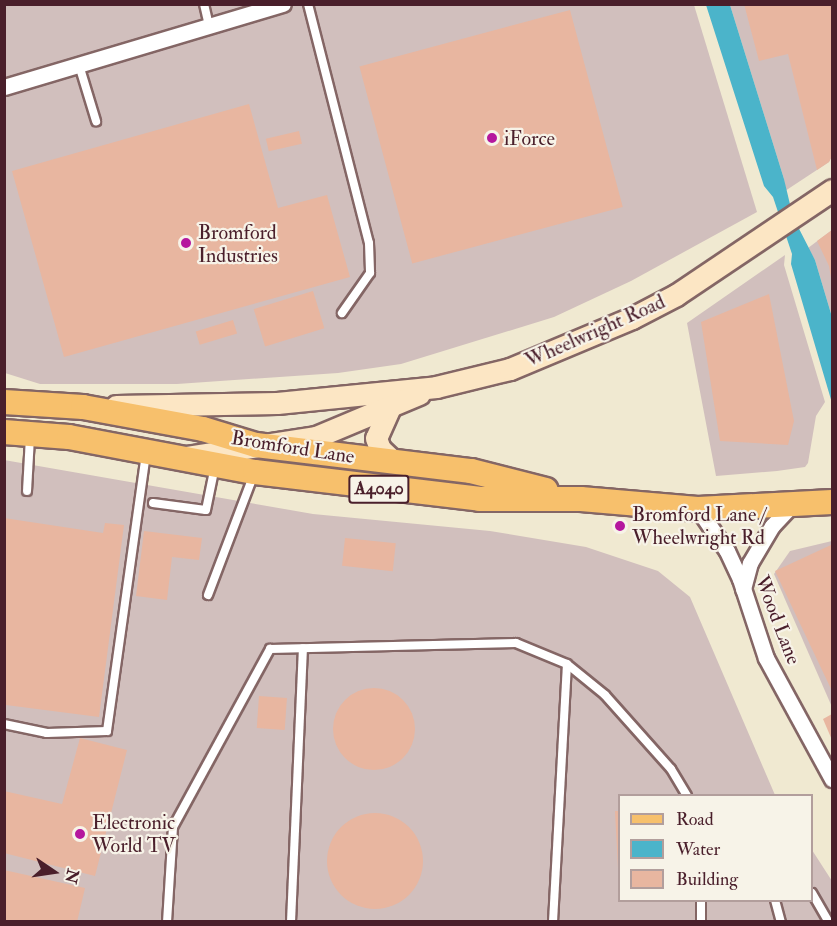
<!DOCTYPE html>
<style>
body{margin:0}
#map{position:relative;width:837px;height:926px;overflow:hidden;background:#f0e9d1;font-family:"IM FELL Double Pica",serif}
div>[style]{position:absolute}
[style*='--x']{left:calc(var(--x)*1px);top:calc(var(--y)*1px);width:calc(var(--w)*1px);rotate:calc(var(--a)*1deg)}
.industrial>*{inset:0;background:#d1bfbd}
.water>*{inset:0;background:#4bb4ca}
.building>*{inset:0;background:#e8b6a0;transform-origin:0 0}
.round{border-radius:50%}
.roads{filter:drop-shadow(2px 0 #846665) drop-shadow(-2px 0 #846665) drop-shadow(0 2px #846665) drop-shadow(0 -2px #846665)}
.lane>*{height:8px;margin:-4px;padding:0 4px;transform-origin:4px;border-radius:4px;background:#fff}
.street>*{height:15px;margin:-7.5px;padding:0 7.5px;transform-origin:7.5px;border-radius:7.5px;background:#fff}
.secondary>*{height:21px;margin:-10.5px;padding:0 10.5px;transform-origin:10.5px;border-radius:10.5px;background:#fce6c4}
.primary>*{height:24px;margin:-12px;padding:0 12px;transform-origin:12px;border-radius:12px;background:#f7c06c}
.dots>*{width:16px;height:16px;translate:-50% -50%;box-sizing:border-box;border:3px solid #f7f3e8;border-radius:50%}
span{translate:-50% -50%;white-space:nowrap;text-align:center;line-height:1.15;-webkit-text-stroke:4.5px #f7f3e8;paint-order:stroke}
.shield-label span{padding:2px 4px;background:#f7f3e8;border:2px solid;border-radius:4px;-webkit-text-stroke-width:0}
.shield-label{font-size:18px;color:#4a1f2b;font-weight:700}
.poi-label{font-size:20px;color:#4a1f2b}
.left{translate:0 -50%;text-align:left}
.street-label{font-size:20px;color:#4a1f2b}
.frame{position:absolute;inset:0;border:6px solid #4a1f2b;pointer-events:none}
.legend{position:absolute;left:618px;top:794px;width:195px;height:108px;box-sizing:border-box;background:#f7f3e8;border:2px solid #b29e9c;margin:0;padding:8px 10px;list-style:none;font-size:18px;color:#4a1f2b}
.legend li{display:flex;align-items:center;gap:12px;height:30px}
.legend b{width:30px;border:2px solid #b29e9c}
.north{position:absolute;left:24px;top:842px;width:60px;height:60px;-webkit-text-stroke:4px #f7f3e8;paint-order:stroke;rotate:103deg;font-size:16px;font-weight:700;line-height:24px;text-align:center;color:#4a1f2b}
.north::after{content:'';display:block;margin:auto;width:21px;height:27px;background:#4a1f2b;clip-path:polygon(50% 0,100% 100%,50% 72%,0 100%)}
</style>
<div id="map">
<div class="industrial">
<i style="clip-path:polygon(5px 5px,694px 5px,757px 212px,631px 281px,554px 317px,401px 364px,338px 373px,177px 384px,40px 384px,5px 373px)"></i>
<i style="clip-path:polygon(730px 5px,832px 5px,832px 156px,829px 162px,785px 191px,784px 179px)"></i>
<i style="clip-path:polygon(832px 230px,832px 317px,815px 260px,808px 248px)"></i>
<i style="clip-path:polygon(785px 255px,784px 265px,825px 402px,816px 416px,808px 463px,805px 467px,777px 471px,716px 476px,687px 323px)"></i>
<i style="clip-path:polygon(4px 460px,313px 514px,490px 531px,586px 547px,658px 571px,690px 597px,775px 795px,620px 796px,620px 900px,812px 900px,812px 850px,832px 881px,832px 921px,5px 921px)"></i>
<i style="clip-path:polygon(832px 541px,832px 707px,774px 574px,790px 551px)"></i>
</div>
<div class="water">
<i style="clip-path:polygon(706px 5px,730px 5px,784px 179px,793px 217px,815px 260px,832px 317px,832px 403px,791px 264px,792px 254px,773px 197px,764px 186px)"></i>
</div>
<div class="building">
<i style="clip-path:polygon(744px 4px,832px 4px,832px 156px,829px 162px,817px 170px,788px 54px,759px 61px)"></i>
<i style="left:570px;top:10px;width:204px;height:218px;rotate:75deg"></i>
<i style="clip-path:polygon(249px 104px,278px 208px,327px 195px,350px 277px,64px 357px,12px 171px)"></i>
<i style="left:299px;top:131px;width:13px;height:34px;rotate:77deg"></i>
<i style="clip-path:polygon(832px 230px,832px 278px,831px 278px,829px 266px,817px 241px)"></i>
<i style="left:313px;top:291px;width:39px;height:62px;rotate:73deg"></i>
<i style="clip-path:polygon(769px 294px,794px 421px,788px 445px,720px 441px,701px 322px)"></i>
<i style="left:233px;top:320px;width:14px;height:39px;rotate:73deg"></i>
<i style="clip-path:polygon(4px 518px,103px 533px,105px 523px,124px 525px,99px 717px,6px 705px)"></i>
<i style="clip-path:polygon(144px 531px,202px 538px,199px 560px,172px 557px,167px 600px,136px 596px)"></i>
<i style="left:345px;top:538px;width:51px;height:28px;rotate:6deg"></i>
<i style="clip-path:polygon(831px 545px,832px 548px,832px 691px,775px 571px)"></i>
<i class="round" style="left:333px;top:688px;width:82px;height:82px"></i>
<i style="left:259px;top:696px;width:28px;height:32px;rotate:4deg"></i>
<i style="clip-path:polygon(832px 714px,832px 740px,823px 719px)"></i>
<i style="clip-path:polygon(80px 738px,127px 750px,95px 876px,4px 853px,4px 791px,62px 804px)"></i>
<i style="clip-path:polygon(615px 811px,620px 811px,620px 868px,618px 868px)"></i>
<i class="round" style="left:327px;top:813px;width:96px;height:96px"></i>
<i style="clip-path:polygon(4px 870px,85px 888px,77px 922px,4px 922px)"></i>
</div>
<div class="roads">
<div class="lane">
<i style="--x:204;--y:4;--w:23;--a:77"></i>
<i style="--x:308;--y:4;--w:247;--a:75.7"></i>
<i style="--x:369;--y:243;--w:30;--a:88"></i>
<i style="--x:370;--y:273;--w:49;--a:125"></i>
<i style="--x:79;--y:65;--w:59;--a:73.1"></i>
<i style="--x:27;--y:491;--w:53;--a:-86.8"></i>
<i style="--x:153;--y:503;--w:53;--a:7.5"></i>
<i style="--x:206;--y:510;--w:45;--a:-78.4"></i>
<i style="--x:208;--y:595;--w:129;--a:-69.2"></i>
<i style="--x:4;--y:724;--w:44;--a:11.8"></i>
<i style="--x:47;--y:733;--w:60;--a:-1.9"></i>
<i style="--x:107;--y:731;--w:281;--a:-82"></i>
<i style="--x:812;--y:893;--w:34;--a:60"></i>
<i style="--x:775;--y:900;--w:23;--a:75"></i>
<i style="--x:167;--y:922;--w:95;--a:-86.4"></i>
<i style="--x:173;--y:827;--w:203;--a:-61.4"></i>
<i style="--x:270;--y:649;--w:246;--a:-1.4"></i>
<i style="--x:516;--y:643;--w:55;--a:22.4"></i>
<i style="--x:567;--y:664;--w:49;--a:39.2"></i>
<i style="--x:605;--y:695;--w:99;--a:48.3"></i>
<i style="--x:671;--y:769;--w:31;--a:59"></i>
<i style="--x:291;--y:922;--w:274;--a:-87.5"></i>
<i style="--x:553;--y:922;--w:258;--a:-86.9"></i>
<i style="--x:701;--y:922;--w:22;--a:-90"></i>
</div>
<div class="street">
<i style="--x:4;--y:87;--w:291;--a:-16.6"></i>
<i style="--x:698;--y:509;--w:51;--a:55.4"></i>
<i style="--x:727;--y:551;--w:31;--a:65"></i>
<i style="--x:740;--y:579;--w:83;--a:71.8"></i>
<i style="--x:766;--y:658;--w:138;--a:61.4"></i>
<i style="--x:743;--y:589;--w:27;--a:-75"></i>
<i style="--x:750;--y:563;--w:43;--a:-59.3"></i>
<i style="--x:772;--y:526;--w:33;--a:-47"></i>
</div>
<div class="secondary">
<i style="--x:116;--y:406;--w:161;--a:-1.1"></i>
<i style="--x:277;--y:403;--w:160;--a:-5.7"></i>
<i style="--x:436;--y:387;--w:76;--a:-13.7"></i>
<i style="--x:510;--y:369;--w:132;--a:-22.7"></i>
<i style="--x:632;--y:318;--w:50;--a:-27.6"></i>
<i style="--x:676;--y:295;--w:188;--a:-33.9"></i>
<i style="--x:390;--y:407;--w:34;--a:114"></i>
<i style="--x:376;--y:438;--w:12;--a:70"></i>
<i style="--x:380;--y:449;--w:19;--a:43"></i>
<i style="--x:187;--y:457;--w:131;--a:-8.8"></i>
<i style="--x:316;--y:437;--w:112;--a:-22.7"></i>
</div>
<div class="primary">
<i style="--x:4;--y:402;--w:79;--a:3.6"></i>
<i style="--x:83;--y:407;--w:122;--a:10.4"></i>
<i style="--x:203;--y:429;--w:55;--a:16.8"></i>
<i style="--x:256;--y:445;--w:217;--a:6.9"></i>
<i style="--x:471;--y:471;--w:77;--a:14.2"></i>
<i style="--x:4;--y:432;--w:65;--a:4.4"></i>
<i style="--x:69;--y:437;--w:189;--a:10.7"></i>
<i style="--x:255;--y:472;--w:227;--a:6.8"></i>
<i style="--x:480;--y:499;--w:101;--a:0"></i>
<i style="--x:581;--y:499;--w:117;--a:4.9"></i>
<i style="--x:698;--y:509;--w:134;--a:-3"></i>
</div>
</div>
<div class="dots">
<i style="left:492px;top:138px;background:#b5179e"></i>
<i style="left:186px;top:243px;background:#b5179e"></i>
<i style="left:620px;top:526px;background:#b5179e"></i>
<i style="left:80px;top:834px;background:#b5179e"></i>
</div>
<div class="shield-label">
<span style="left:379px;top:489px">A4040</span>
</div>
<div class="poi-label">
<span class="left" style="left:504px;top:138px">iForce</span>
<span class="left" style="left:198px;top:244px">Bromford<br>Industries</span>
<span class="left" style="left:632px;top:526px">Bromford Lane /<br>Wheelwright Rd</span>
<span class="left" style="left:92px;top:834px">Electronic<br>World TV</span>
</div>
<div class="street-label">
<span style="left:595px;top:331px;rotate:-24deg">Wheelwright Road</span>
<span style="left:293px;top:447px;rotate:9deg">Bromford Lane</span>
<span style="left:778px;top:620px;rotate:69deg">Wood Lane</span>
</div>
<div class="frame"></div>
<ul class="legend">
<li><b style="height:8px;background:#f7c06c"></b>Road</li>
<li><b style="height:16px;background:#4bb4ca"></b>Water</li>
<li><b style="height:16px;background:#e8b6a0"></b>Building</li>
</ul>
<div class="north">N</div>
</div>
